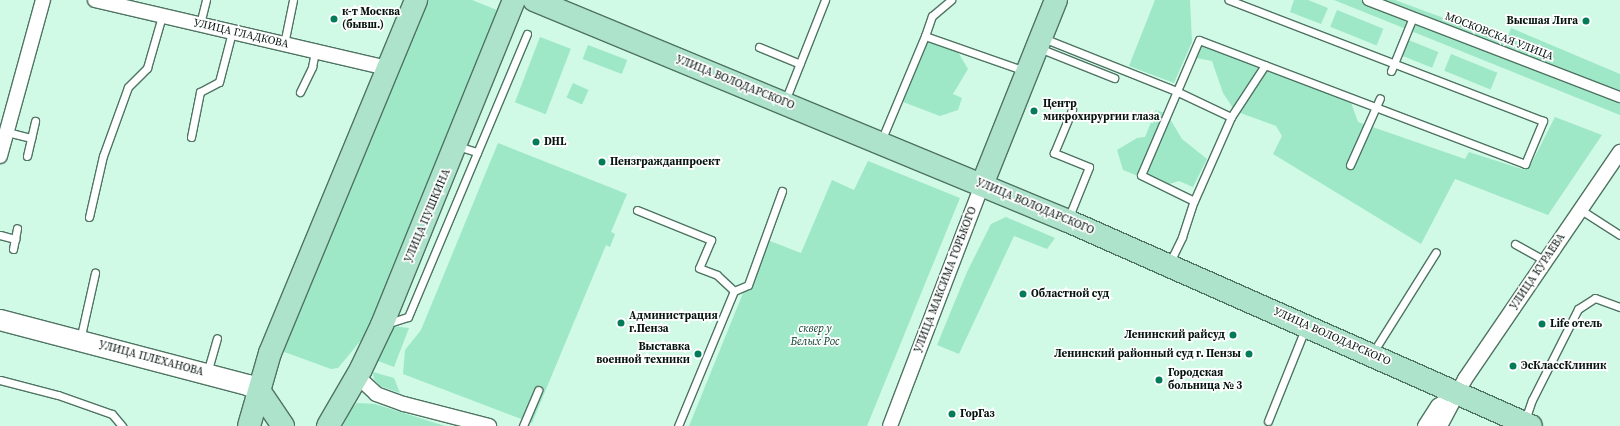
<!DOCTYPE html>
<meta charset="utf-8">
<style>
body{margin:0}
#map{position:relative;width:1620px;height:426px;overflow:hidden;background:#d0f9e6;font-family:"Source Serif 4",serif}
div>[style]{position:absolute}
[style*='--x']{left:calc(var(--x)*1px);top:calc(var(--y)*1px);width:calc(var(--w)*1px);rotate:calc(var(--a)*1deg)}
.green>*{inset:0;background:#9ee8c7;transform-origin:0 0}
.roads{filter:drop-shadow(1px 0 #4f7463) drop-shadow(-1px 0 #4f7463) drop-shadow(0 1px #4f7463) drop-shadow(0 -1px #4f7463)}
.service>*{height:7px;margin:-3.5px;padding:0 3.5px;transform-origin:3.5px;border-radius:3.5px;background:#fff}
.pedestrian>*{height:10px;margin:-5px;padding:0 5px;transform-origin:5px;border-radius:5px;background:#fff}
.minor>*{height:14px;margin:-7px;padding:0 7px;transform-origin:7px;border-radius:7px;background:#fff}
.secondary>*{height:20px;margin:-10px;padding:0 10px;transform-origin:10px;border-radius:10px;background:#fff}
.primary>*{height:22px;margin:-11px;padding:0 11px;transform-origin:11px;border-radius:11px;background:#ade2cb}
.dots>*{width:11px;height:11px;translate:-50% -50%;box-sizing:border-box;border:2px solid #fff;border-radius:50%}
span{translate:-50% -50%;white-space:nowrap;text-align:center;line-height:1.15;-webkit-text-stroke:3.5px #fff;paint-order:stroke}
.poi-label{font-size:11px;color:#06150f;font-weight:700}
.left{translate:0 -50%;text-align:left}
.right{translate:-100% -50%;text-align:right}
.street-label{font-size:11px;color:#06150f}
.park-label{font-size:11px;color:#053827;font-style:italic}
</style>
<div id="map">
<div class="green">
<i style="clip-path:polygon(425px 0,472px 0,497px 10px,372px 327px,338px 368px,331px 369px,279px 350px)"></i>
<i style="clip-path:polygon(1155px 0,1190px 0,1192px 42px,1174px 83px,1129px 66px)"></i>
<i style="clip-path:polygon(1294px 0,1308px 0,1328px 8px,1321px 24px,1290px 12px)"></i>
<i style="clip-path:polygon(1334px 0,1395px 0,1506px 41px,1511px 28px,1620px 74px,1620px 115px)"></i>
<i style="left:1337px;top:10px;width:50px;height:18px;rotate:22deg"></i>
<i style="clip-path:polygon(925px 36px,955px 47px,968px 69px,953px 94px,962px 98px,958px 110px,940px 116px,898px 100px)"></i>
<i style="left:540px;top:37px;width:33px;height:70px;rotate:21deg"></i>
<i style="left:1406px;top:39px;width:35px;height:17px;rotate:22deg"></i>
<i style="clip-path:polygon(1199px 40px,1349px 97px,1358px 122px,1465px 159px,1469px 152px,1525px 170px,1531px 164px,1555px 117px,1602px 135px,1548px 215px,1455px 179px,1421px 244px,1273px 154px,1282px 136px,1276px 126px,1235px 111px,1223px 93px,1212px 61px,1191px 57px)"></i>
<i style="left:588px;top:45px;width:42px;height:15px;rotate:21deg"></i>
<i style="left:1451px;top:54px;width:50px;height:18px;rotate:22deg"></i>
<i style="left:573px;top:83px;width:17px;height:16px;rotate:24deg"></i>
<i style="clip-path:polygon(1156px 110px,1167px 114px,1182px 139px,1207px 159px,1193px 187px,1179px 181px,1163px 186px,1123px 170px,1117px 150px,1137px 138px,1145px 137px)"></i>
<i style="clip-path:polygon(498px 143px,627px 194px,611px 232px,615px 234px,610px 247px,606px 245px,532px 423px,403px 374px,405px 350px,421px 330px)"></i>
<i style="clip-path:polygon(868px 161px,960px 198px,867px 426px,689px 426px,765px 239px,801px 253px,832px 180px,854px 190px)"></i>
<i style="clip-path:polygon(1006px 217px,1055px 238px,1047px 249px,1014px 236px,959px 354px,937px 345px,967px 272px,991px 224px)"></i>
<i style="clip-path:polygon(392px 326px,409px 328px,394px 367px,373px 359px)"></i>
<i style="clip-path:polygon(373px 372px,394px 378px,400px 393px,380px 386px,374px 379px)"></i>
<i style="clip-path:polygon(357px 403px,375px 404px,445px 426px,343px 426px,350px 410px)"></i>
</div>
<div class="roads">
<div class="service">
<i style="--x:200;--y:24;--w:25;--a:-76"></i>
<i style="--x:925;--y:36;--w:21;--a:-71"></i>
<i style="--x:932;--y:16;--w:25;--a:-40"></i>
<i style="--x:1043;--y:38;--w:143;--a:21.7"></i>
<i style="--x:1176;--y:91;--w:61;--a:25.3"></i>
<i style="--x:284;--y:44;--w:45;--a:-78.4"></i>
<i style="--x:759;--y:47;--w:44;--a:22.5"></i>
<i style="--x:1039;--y:48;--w:81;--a:21.8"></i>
<i style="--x:1391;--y:71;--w:58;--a:-67.8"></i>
<i style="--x:300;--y:92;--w:28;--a:-64"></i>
<i style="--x:312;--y:67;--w:16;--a:-79"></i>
<i style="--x:785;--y:101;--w:109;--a:-68.4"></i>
<i style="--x:7;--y:132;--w:25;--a:14"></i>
<i style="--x:191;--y:137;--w:46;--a:-78.7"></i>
<i style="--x:200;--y:92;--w:21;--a:-28"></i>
<i style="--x:219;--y:82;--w:52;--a:-75.4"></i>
<i style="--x:881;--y:141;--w:114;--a:-67.3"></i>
<i style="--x:925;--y:36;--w:106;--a:19.3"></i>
<i style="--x:457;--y:146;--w:21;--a:17"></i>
<i style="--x:27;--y:156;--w:36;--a:-77"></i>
<i style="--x:1350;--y:165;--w:73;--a:-65.9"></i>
<i style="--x:1194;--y:201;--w:92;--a:-66.2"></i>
<i style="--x:1231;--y:117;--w:62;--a:-56.8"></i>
<i style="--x:637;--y:210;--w:80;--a:22.1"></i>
<i style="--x:711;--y:240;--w:30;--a:113"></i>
<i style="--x:699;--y:268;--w:19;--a:21"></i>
<i style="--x:717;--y:275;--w:23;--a:43"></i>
<i style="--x:1581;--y:210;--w:46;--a:32.7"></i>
<i style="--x:89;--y:217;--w:63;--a:-77.1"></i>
<i style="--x:103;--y:156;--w:73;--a:-70.1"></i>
<i style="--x:128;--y:87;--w:27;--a:-45"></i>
<i style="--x:147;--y:68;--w:54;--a:-73.9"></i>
<i style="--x:1068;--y:219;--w:56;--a:-68"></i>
<i style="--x:1089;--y:167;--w:38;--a:-158"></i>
<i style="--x:1054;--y:153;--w:47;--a:-67.3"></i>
<i style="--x:0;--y:235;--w:16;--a:15"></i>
<i style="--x:1515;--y:244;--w:35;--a:29"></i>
<i style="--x:13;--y:249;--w:21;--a:-79"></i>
<i style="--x:1169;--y:264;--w:30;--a:-64"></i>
<i style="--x:1182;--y:237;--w:38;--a:-72"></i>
<i style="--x:1194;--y:201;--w:59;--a:-153.9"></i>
<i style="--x:1141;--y:175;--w:147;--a:-66.8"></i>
<i style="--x:1199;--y:40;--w:349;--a:20.8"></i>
<i style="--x:1525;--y:164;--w:47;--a:-67.3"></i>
<i style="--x:1543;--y:121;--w:337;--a:-158.9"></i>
<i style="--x:386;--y:324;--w:23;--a:-18"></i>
<i style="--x:408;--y:317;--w:307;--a:-67.2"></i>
<i style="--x:80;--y:340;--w:69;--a:-77.4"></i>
<i style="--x:1372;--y:354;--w:120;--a:-57.9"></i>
<i style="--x:207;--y:373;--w:36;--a:-74"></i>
<i style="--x:0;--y:380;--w:60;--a:14.5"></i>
<i style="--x:58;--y:395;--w:57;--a:19.4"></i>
<i style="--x:112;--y:414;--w:16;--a:50"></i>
<i style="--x:1525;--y:420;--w:21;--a:-71"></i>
<i style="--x:1532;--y:400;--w:102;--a:-63.2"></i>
<i style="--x:1578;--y:309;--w:20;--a:-33"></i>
<i style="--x:1595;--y:298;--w:27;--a:20"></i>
<i style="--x:1268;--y:421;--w:99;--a:-68.1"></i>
<i style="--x:523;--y:426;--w:39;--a:-67"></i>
<i style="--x:678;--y:426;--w:146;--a:-67.5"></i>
<i style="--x:734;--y:291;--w:15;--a:-23"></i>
<i style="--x:748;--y:285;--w:100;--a:-70.1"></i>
</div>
<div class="pedestrian">
<i style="--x:1368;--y:0;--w:270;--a:21.1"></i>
</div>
<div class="minor">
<i style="--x:95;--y:0;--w:300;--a:13.1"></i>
<i style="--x:0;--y:156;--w:162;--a:-74.6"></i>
<i style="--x:357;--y:376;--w:26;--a:43"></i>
<i style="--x:376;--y:394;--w:30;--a:20"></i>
<i style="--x:404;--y:404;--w:88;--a:14.5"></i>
<i style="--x:890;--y:426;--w:258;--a:-69.1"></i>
<i style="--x:1425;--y:426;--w:24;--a:-57"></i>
<i style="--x:1438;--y:406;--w:23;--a:-34"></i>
<i style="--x:1440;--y:426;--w:53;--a:-62"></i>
<i style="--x:1465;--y:379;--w:275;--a:-55.7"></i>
</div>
<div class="secondary">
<i style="--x:0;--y:320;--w:256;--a:14.7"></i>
<i style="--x:248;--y:385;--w:14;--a:30"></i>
</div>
<div class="primary">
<i style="--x:534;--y:0;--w:578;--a:22.48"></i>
<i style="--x:1068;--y:221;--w:506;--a:23.88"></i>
<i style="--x:982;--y:185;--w:199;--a:-68.2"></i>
<i style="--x:260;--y:392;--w:41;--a:55.9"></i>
<i style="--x:249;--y:426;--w:76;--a:-74"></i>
<i style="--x:270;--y:353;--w:382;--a:-67.5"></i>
<i style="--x:328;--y:426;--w:66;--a:-59.9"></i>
<i style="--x:361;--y:369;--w:49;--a:-64.5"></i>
<i style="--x:382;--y:325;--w:351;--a:-67.9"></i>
</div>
</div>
<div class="dots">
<i style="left:334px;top:19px;background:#027b58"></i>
<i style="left:1586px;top:21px;background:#027b58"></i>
<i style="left:1034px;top:111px;background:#027b58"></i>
<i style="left:536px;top:142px;background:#027b58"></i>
<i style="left:602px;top:162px;background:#027b58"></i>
<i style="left:1023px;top:294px;background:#027b58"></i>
<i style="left:621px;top:323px;background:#027b58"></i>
<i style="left:1542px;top:324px;background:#027b58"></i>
<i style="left:1233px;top:335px;background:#027b58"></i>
<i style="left:698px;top:354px;background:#027b58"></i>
<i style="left:1249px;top:354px;background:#027b58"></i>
<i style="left:1513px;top:366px;background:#027b58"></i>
<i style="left:1159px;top:380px;background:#027b58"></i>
<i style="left:952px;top:414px;background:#027b58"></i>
</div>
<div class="poi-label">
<span class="left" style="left:342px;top:19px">к-т Москва<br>(бывш.)</span>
<span class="right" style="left:1578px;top:21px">Высшая Лига</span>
<span class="left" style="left:1043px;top:111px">Центр<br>микрохирургии глаза</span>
<span class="left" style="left:544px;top:142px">DHL</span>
<span class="left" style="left:610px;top:162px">Пензгражданпроект</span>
<span class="left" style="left:1031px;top:294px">Областной суд</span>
<span class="left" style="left:629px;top:323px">Администрация<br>г.Пенза</span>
<span class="left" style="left:1550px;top:324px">Life отель</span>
<span class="right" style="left:1225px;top:335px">Ленинский райсуд</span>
<span class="right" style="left:690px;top:354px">Выставка<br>военной техники</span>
<span class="right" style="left:1241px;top:354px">Ленинский районный суд г. Пензы</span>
<span class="left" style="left:1521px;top:366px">ЭсКлассКлиник</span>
<span class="left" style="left:1168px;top:380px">Городская<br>больница № 3</span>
<span class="left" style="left:960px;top:414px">ГорГаз</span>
</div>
<div class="street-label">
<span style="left:241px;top:34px;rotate:13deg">УЛИЦА ГЛАДКОВА</span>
<span style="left:1499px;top:37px;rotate:21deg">МОСКОВСКАЯ УЛИЦА</span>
<span style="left:735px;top:83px;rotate:22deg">УЛИЦА ВОЛОДАРСКОГО</span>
<span style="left:1035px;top:207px;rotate:23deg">УЛИЦА ВОЛОДАРСКОГО</span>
<span style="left:428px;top:216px;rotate:-67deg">УЛИЦА ПУШКИНА</span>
<span style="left:1538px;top:272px;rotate:-56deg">УЛИЦА КУРАЕВА</span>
<span style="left:946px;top:280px;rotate:-69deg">УЛИЦА МАКСИМА ГОРЬКОГО</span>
<span style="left:1332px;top:337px;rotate:24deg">УЛИЦА ВОЛОДАРСКОГО</span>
<span style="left:151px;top:359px;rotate:15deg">УЛИЦА ПЛЕХАНОВА</span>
</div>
<div class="park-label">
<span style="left:815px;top:336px">сквер у<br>Белых Рос</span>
</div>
</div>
